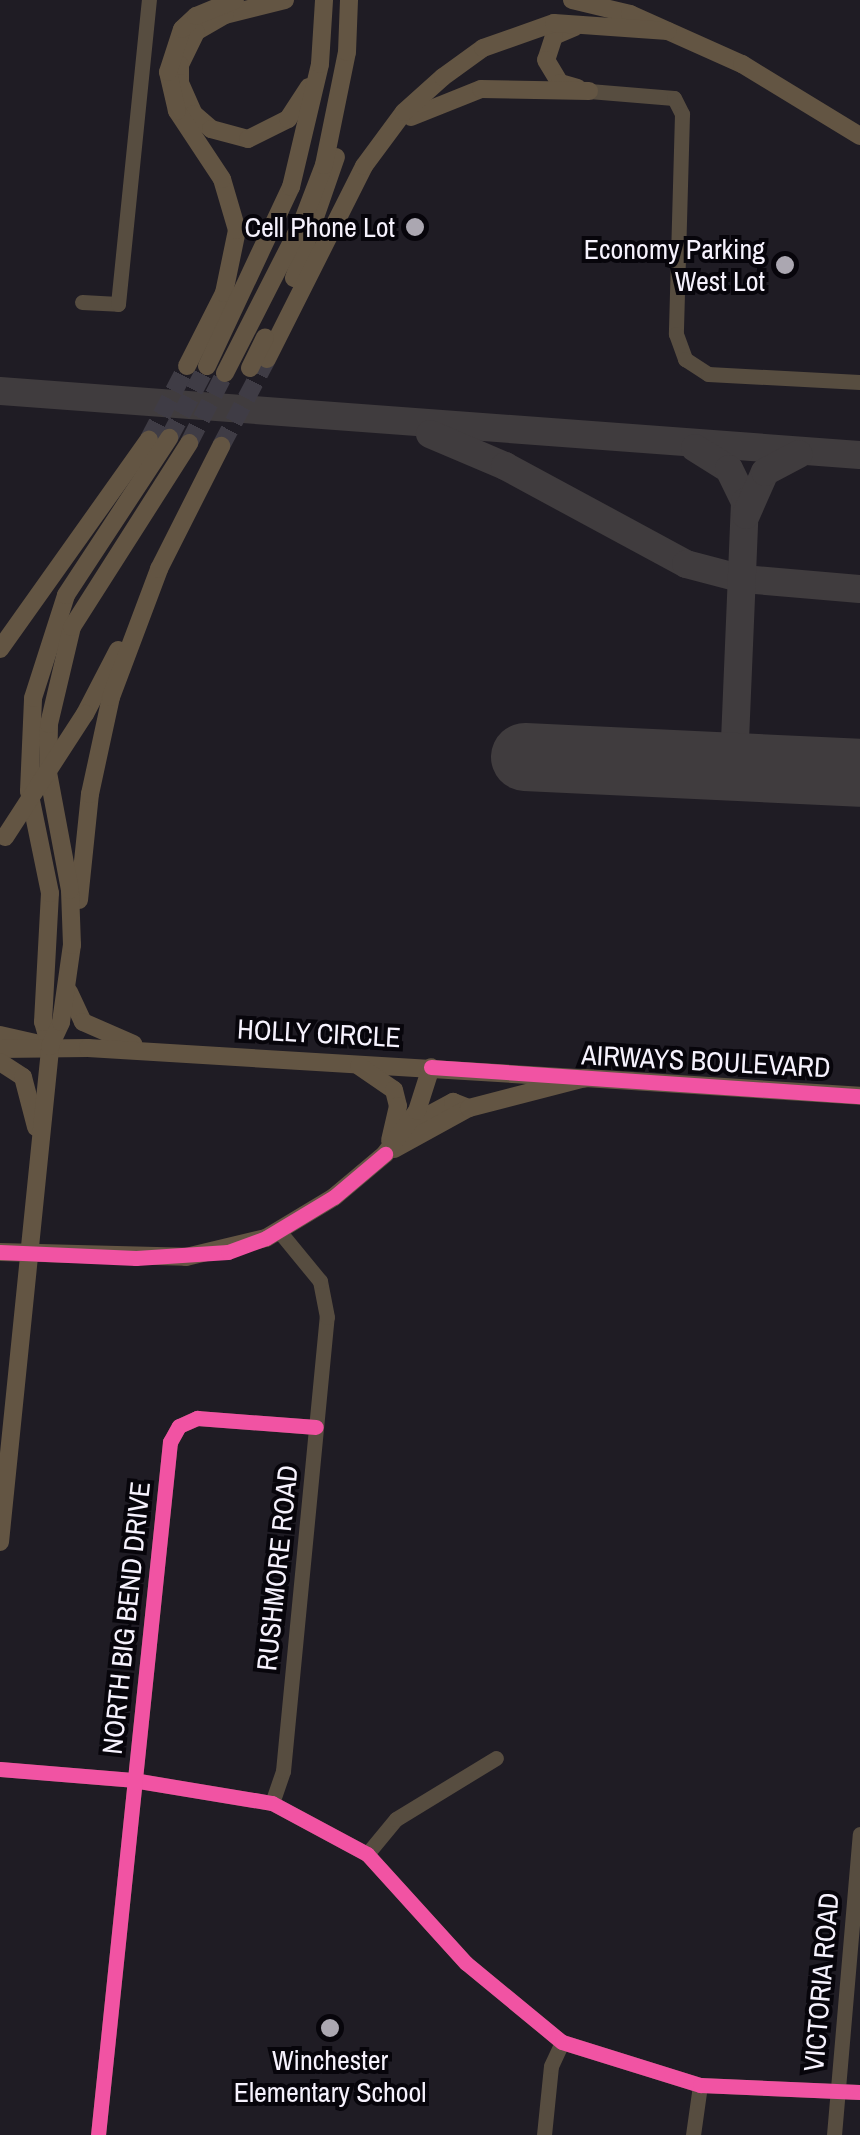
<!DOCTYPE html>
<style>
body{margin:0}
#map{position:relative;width:860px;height:2135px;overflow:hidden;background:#1f1c24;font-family:"Archivo Narrow",sans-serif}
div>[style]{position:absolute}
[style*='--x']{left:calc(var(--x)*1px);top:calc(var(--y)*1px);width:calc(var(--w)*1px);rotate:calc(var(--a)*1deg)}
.taxiway>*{height:28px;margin:-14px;padding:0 14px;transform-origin:14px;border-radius:14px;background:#403c3e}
.runway>*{height:68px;margin:-34px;padding:0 34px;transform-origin:34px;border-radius:34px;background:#403c3e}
.major-tunnel>*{height:18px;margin-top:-9px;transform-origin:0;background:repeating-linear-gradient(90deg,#3f3c45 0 18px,transparent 0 27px)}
.minor>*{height:15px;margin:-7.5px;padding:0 7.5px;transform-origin:7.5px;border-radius:7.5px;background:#574d40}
.major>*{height:18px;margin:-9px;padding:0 9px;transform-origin:9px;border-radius:9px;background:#635543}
.major-bridge>*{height:18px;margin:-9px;padding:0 9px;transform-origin:9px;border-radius:9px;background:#635543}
.cycleway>*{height:15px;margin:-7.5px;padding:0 7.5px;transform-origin:7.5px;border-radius:7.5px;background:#f153a3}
.dots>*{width:28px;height:28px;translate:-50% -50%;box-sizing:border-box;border:5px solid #07050b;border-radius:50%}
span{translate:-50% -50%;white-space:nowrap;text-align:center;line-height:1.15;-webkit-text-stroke:8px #07050b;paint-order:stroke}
.poi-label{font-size:28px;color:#f6f2fd}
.right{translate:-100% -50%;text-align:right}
.street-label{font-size:28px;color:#f6f2fd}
</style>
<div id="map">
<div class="taxiway">
<i style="--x:0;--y:391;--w:862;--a:4.26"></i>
<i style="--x:430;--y:434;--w:82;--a:23.1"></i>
<i style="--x:505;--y:466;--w:206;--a:28.4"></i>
<i style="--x:686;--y:564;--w:59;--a:14.7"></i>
<i style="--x:743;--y:579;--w:117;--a:4.9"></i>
<i style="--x:695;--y:448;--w:40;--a:32"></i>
<i style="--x:729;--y:469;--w:37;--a:64"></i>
<i style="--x:745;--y:502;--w:265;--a:92.4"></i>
<i style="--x:746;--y:515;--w:47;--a:-66.2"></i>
<i style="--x:765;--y:472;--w:38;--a:-28"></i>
</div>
<div class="runway">
<i style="--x:525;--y:757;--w:335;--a:2.7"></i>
</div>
<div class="major-tunnel">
<i style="--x:169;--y:438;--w:81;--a:-62.2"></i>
<i style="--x:149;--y:439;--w:82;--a:-62.5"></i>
<i style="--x:189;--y:443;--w:79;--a:-62.8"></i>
<i style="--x:221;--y:446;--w:98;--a:-62.1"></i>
</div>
<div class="minor">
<i style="--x:589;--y:91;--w:85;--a:4.7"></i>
<i style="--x:674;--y:98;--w:18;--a:63"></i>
<i style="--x:682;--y:114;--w:220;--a:91.6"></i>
<i style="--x:676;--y:334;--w:27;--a:70"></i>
<i style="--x:685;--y:359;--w:27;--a:33"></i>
<i style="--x:708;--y:374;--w:152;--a:3"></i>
<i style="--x:82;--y:302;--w:36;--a:3"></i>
<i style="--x:118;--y:304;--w:306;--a:-84.2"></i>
<i style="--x:0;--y:1769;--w:133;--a:4.7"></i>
<i style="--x:133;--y:1780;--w:141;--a:9.4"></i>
<i style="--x:272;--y:1803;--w:108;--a:28.2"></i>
<i style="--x:367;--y:1854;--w:147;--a:47.8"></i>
<i style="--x:466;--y:1963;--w:124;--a:39.5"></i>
<i style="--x:562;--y:2042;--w:145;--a:17.3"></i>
<i style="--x:700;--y:2085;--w:160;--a:2.5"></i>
<i style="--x:272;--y:1803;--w:34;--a:-71"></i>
<i style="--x:283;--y:1771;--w:456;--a:-84.5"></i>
<i style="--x:327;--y:1317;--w:37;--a:-101"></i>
<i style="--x:320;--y:1281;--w:65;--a:-129.4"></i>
<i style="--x:367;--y:1854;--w:45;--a:-50.4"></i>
<i style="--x:396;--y:1819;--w:117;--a:-31.4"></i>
<i style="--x:98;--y:2135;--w:697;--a:-84.07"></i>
<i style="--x:170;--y:1442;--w:18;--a:-61"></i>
<i style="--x:179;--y:1426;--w:20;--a:-24"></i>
<i style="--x:197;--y:1418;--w:119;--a:4.3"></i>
<i style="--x:544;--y:2135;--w:69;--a:-84.2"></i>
<i style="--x:551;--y:2066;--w:26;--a:-65"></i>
<i style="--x:693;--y:2135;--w:50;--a:-82"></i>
<i style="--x:834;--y:2135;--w:302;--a:-85.1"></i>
</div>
<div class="major">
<i style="--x:285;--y:0;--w:62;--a:166"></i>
<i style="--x:225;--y:15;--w:34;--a:150"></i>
<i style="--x:196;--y:32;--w:37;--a:116"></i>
<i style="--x:180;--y:65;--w:18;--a:90"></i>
<i style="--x:180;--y:83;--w:34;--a:66"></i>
<i style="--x:194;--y:114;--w:23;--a:41"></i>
<i style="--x:211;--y:129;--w:38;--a:15"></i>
<i style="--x:248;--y:139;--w:45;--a:-26.6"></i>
<i style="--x:288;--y:119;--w:38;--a:-57"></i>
<i style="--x:572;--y:0;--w:60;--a:13.6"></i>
<i style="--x:630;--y:14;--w:123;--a:24.1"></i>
<i style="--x:742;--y:64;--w:138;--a:31.4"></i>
<i style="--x:575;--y:27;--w:23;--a:157"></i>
<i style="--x:554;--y:36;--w:25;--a:108"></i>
<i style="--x:546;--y:60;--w:27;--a:59"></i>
<i style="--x:560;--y:83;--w:18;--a:16"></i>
<i style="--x:411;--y:117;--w:75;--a:-21.8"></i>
<i style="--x:481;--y:89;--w:108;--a:1.1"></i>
<i style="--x:294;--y:278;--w:128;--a:-70.9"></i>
<i style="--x:267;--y:359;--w:216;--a:-63.3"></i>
<i style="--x:364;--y:166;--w:67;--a:-53.5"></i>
<i style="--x:404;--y:112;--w:52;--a:-41.9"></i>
<i style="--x:443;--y:77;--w:49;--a:-35.9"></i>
<i style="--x:483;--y:48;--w:75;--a:-19.4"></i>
<i style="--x:554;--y:23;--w:114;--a:4"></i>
<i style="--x:187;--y:366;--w:82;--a:-63.1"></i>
<i style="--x:224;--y:293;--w:64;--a:-78.3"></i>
<i style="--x:237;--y:230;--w:53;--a:-106.4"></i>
<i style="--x:222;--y:179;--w:82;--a:-123.5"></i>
<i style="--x:177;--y:111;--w:40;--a:-103"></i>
<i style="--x:168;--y:72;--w:45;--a:-72"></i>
<i style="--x:182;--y:29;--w:19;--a:-43"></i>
<i style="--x:196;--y:16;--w:42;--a:-22.3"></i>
<i style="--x:207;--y:366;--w:198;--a:-64.9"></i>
<i style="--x:291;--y:187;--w:126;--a:-76.7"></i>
<i style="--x:320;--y:64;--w:64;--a:-86.4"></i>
<i style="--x:250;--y:368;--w:34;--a:-64"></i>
<i style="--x:225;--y:373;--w:172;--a:-63"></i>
<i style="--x:303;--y:220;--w:59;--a:-69.1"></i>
<i style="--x:324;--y:165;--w:115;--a:-78.5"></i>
<i style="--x:347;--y:52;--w:52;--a:-87.8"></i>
<i style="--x:0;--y:649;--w:257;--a:-54.6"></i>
<i style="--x:85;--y:714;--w:72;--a:-62.7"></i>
<i style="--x:79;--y:900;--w:107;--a:-84.1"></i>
<i style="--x:90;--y:794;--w:99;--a:-77.8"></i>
<i style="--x:111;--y:697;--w:137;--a:-69.4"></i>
<i style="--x:159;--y:569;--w:138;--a:-63.2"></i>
<i style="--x:69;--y:992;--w:33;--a:65"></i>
<i style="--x:83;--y:1022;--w:55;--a:23.7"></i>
<i style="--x:0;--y:1035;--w:50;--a:12.7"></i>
<i style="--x:50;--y:1046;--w:25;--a:-106"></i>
<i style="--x:43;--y:1022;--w:129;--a:-86.9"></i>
<i style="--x:50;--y:893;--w:104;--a:-101.6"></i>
<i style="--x:29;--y:791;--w:93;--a:-87.5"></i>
<i style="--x:33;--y:698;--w:108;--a:-72.2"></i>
<i style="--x:66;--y:595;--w:188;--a:-56.7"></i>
<i style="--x:0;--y:1049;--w:88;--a:-0.7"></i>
<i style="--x:88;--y:1048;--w:498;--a:3.5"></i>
<i style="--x:0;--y:1062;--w:27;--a:33"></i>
<i style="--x:23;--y:1077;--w:52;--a:75.4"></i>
<i style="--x:359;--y:1066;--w:42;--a:34.4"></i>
<i style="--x:394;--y:1090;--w:16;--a:76"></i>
<i style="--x:398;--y:1106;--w:35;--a:103"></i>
<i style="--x:412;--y:1124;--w:47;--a:-28.2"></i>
<i style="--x:453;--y:1102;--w:17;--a:21"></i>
<i style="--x:394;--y:1149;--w:85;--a:-28.7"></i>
<i style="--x:469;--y:1108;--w:120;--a:-14.5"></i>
<i style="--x:585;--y:1078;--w:276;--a:3.7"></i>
<i style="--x:0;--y:1252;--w:186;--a:1.5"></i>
<i style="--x:186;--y:1257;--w:82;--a:-13.4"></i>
<i style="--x:266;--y:1238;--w:79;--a:-31.1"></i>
<i style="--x:334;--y:1197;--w:67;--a:-40.1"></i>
<i style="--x:385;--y:1154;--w:54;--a:-53.3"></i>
<i style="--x:417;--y:1111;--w:46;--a:-72.3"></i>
<i style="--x:0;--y:1542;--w:499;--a:-84.2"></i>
<i style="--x:50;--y:1046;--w:26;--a:-65"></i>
<i style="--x:61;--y:1022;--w:78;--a:-81.9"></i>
<i style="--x:72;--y:945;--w:55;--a:-92.1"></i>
<i style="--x:70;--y:890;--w:119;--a:-100.6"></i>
<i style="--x:48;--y:773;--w:49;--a:-88.8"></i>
<i style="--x:49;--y:724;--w:100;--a:-76.7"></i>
<i style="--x:72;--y:627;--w:218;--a:-57.5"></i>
</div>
<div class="major-bridge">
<i style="--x:5;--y:837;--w:147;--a:-57"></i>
</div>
<div class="cycleway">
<i style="--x:431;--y:1067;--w:430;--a:3.9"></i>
<i style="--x:0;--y:1252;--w:136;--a:2.5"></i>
<i style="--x:136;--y:1258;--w:92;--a:-3.7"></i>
<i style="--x:228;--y:1252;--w:40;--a:-20.2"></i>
<i style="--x:266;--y:1238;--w:79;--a:-31.1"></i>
<i style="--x:334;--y:1197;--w:67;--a:-40.1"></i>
<i style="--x:0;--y:1769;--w:133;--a:4.7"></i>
<i style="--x:133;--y:1780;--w:141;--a:9.4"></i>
<i style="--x:272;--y:1803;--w:108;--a:28.2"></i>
<i style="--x:367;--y:1854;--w:147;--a:47.8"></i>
<i style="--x:466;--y:1963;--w:124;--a:39.5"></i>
<i style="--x:562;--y:2042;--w:145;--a:17.3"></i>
<i style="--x:700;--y:2085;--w:160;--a:2.5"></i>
<i style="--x:98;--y:2135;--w:697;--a:-84.07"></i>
<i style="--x:170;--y:1442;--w:18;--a:-61"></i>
<i style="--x:179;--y:1426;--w:20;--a:-24"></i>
<i style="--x:197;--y:1418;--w:119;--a:4.3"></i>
</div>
<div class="dots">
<i style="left:415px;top:227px;background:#aba7b1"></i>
<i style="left:785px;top:265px;background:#aba7b1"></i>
<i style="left:330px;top:2028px;background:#aba7b1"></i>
</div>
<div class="poi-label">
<span class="right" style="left:395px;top:227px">Cell Phone Lot</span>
<span class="right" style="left:765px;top:265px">Economy Parking<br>West Lot</span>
<span style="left:330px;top:2076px">Winchester<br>Elementary School</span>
</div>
<div class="street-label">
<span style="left:319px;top:1033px;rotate:3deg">HOLLY CIRCLE</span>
<span style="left:706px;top:1061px;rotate:3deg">AIRWAYS BOULEVARD</span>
<span style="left:277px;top:1568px;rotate:-84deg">RUSHMORE ROAD</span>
<span style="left:126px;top:1618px;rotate:-84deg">NORTH BIG BEND DRIVE</span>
<span style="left:821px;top:1982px;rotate:-85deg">VICTORIA ROAD</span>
</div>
</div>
